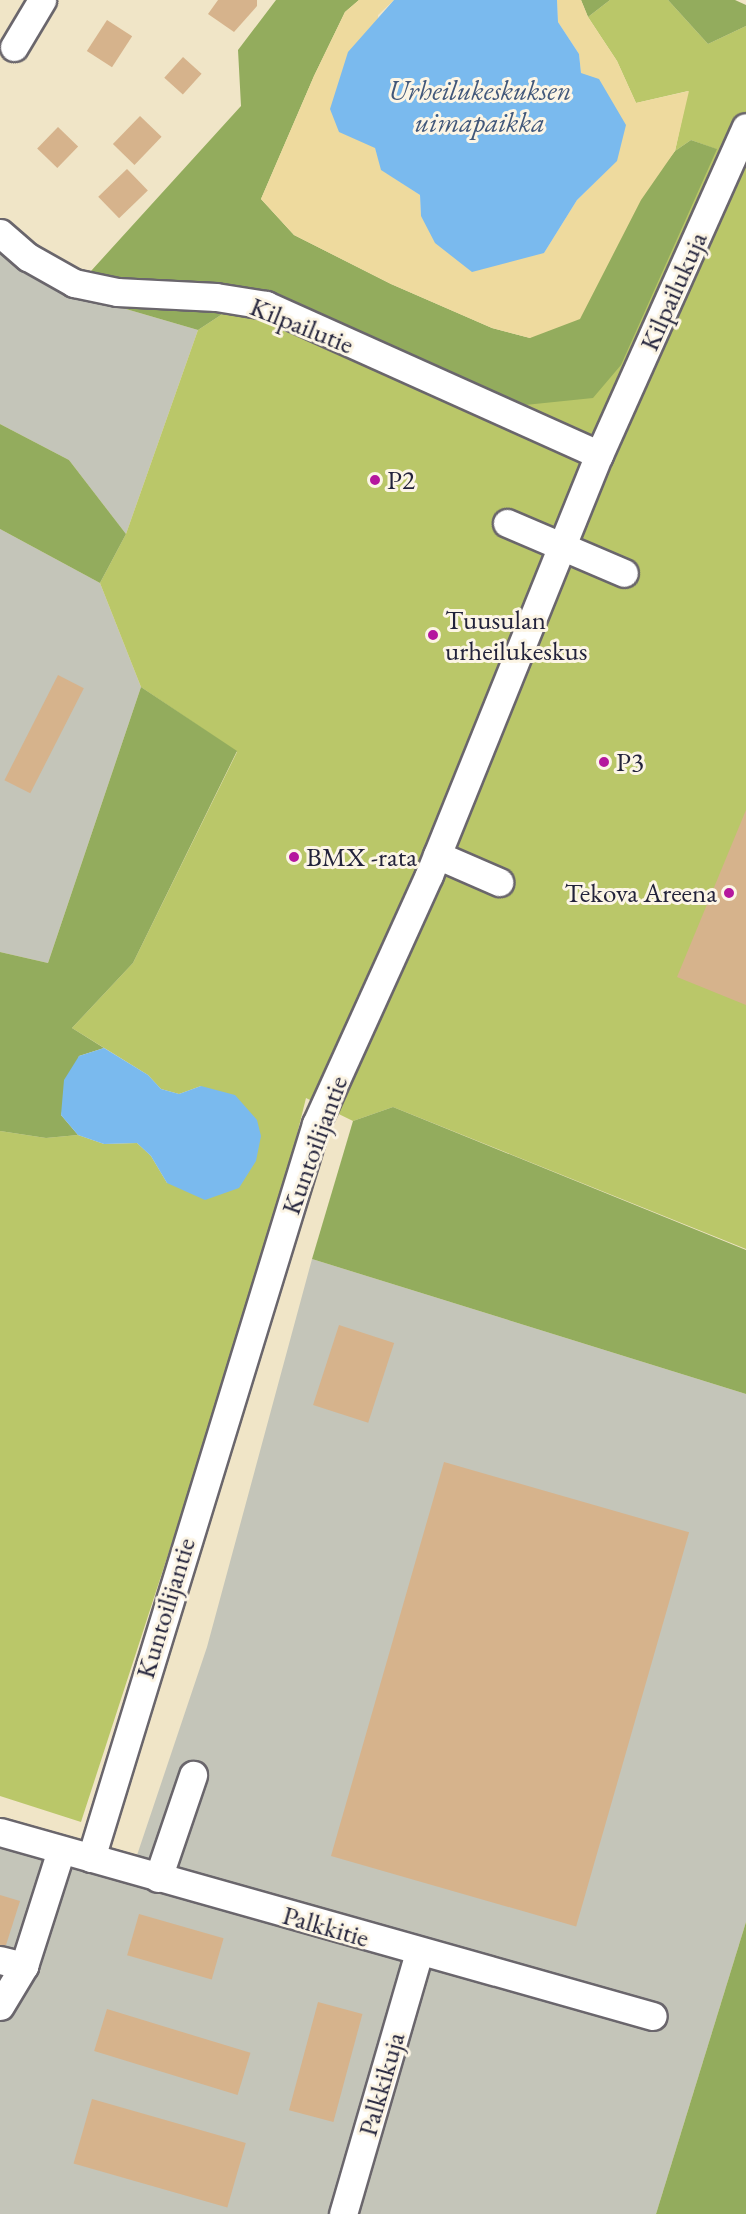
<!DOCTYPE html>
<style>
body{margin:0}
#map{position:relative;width:746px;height:2214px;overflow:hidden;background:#f0e5c7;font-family:"EB Garamond",serif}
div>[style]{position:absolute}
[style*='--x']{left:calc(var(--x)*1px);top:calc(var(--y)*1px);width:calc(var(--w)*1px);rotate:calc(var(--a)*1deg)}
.industrial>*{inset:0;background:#c4c5b9}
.green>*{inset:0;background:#bac769}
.forest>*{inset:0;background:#93ac5d}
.sand>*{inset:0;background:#eeda9e}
.water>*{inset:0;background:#7abaee}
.building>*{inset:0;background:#d6b38c;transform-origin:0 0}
.roads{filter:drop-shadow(2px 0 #6a666c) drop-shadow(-2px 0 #6a666c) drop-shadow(0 2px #6a666c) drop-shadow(0 -2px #6a666c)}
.minor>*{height:27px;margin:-13.5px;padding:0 13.5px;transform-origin:13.5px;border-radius:13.5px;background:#fff}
.dots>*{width:16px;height:16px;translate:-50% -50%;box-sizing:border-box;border:3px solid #fcf5e5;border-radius:50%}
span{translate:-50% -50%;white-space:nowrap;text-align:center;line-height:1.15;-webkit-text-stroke:6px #fcf5e5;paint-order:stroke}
.street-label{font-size:27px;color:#22223b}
.poi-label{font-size:27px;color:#22223b}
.left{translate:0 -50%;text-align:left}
.right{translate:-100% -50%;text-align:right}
.water-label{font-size:28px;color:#41577a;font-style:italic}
</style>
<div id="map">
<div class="industrial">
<i style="clip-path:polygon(0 240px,71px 293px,198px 330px,126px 534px,69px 460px,0 424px)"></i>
<i style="clip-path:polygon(0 529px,100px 583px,141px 687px,48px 963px,0 952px)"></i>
<i style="clip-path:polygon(312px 1259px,746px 1394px,746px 1922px,656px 2214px,0 2214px,0 1840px,130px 1876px,207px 1647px)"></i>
</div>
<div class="green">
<i style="clip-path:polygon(610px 0,668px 0,708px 44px,746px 26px,746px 1249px,393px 1107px,353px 1121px,306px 1098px,272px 1235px,81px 1822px,0 1796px,0 1131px,46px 1138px,78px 1135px,104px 1144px,137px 1143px,151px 1156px,167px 1183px,201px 1086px,179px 1094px,161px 1089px,148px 1075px,72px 1028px,133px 963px,237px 752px,141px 687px,100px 583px,126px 534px,198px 330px,259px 290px,525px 405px,716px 149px,691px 140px,675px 151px,688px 91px,636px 103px,617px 61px,588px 17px)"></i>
</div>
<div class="forest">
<i style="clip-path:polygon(276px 0,359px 0,345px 12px,314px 76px,261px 199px,294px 235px,391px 284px,492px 328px,530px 338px,675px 151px,691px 140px,717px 149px,621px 365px,593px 398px,525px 405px,259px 290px,198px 330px,71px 293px,241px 106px,238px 50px)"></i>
<i style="clip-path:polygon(581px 0,610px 0,588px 17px)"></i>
<i style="clip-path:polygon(668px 0,735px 0,746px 5px,746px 26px,708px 44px)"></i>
<i style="clip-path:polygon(0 424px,69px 460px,126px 534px,100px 583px,0 529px)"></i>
<i style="clip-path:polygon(141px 687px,237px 751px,133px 963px,72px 1028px,104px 1048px,79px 1056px,61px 1115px,78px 1135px,46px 1138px,0 1131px,0 952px,48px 963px)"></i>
<i style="clip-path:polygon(393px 1107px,746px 1250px,746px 1394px,312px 1259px,353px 1121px)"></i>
<i style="clip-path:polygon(746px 1922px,746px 2214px,656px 2214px)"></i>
</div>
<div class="sand">
<i style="clip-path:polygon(359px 0,394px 0,378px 15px,375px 148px,382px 170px,420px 195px,421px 216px,544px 253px,577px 200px,617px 160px,581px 73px,579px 54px,558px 22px,557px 0,581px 0,588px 17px,617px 61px,636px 103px,689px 91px,675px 151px,641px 200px,580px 319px,530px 338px,492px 328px,391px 284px,294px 235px,261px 199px,314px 76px,345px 12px)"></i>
</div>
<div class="water">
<i style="clip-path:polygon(394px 0,557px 0,558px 22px,579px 54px,581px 73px,599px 79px,626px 125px,617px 161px,577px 200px,544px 253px,472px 272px,435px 243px,421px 216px,420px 195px,381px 170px,375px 148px,339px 132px,330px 109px,348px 52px)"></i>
<i style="clip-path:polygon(104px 1048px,148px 1075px,161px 1089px,179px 1094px,201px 1086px,235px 1095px,257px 1120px,261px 1136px,256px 1161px,239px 1188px,205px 1200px,167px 1183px,151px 1156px,137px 1143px,104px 1144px,78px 1135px,61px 1115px,64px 1080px,79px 1056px)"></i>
</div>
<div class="building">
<i style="clip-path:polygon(218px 0,257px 0,257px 6px,234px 32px,208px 14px)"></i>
<i style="left:107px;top:20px;width:30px;height:37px;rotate:33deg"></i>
<i style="left:183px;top:57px;width:25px;height:28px;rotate:42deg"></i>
<i style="left:140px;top:116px;width:30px;height:39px;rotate:44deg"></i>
<i style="left:58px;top:127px;width:28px;height:30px;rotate:44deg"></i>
<i style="left:127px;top:169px;width:30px;height:40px;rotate:46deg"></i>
<i style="left:58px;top:675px;width:29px;height:118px;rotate:27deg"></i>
<i style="clip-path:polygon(746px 810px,746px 1005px,677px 977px)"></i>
<i style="left:339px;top:1325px;width:58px;height:84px;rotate:18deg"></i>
<i style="left:444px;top:1462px;width:255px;height:410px;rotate:16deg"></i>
<i style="clip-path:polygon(0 1895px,20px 1901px,6px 1945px,0 1945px)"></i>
<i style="left:139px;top:1914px;width:88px;height:43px;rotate:16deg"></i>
<i style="left:318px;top:2002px;width:46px;height:112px;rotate:15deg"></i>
<i style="left:107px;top:2009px;width:150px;height:44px;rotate:17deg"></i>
<i style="left:92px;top:2099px;width:160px;height:67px;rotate:16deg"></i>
</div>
<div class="roads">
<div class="minor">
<i style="--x:14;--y:47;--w:55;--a:-59.2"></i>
<i style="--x:0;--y:233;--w:37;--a:41"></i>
<i style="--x:28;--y:257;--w:53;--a:29.5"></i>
<i style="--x:74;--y:283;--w:44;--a:11.8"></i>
<i style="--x:117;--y:292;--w:99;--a:2.9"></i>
<i style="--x:216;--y:297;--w:51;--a:9.1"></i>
<i style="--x:266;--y:305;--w:365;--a:24.2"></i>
<i style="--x:507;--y:523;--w:127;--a:23.1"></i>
<i style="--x:437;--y:855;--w:68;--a:23.5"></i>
<i style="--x:0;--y:1832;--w:678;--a:15.74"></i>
<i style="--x:91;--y:1858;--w:768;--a:-72.96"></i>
<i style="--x:316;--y:1124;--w:273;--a:-65.6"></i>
<i style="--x:429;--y:875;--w:453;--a:-68"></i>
<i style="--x:599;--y:455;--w:359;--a:-65.9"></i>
<i style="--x:158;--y:1878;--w:109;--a:-71.2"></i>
<i style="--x:0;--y:1960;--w:25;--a:14"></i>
<i style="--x:24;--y:1966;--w:122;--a:-72.3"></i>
<i style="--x:0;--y:2006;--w:47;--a:-59"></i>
<i style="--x:343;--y:2214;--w:272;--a:-73.8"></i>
</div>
</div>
<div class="dots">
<i style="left:375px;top:480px;background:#b5179e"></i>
<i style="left:433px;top:635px;background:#b5179e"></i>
<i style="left:604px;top:762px;background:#b5179e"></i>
<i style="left:294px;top:857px;background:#b5179e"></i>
<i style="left:729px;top:893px;background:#b5179e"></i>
</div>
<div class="street-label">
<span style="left:673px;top:291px;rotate:-66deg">Kilpailukuja</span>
<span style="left:302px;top:325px;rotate:22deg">Kilpailutie</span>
<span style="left:314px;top:1145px;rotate:-70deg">Kuntoilijantie</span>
<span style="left:165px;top:1608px;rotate:-73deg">Kuntoilijantie</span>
<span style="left:326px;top:1926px;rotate:16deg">Palkkitie</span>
<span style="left:381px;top:2084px;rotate:-74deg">Palkkikuja</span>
</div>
<div class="poi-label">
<span class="left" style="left:387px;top:480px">P2</span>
<span class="left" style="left:445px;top:635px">Tuusulan<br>urheilukeskus</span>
<span class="left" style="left:616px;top:762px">P3</span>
<span class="left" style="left:306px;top:857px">BMX -rata</span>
<span class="right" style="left:717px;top:893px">Tekova Areena</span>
</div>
<div class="water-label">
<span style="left:480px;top:106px">Urheilukeskuksen<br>uimapaikka</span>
</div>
</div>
